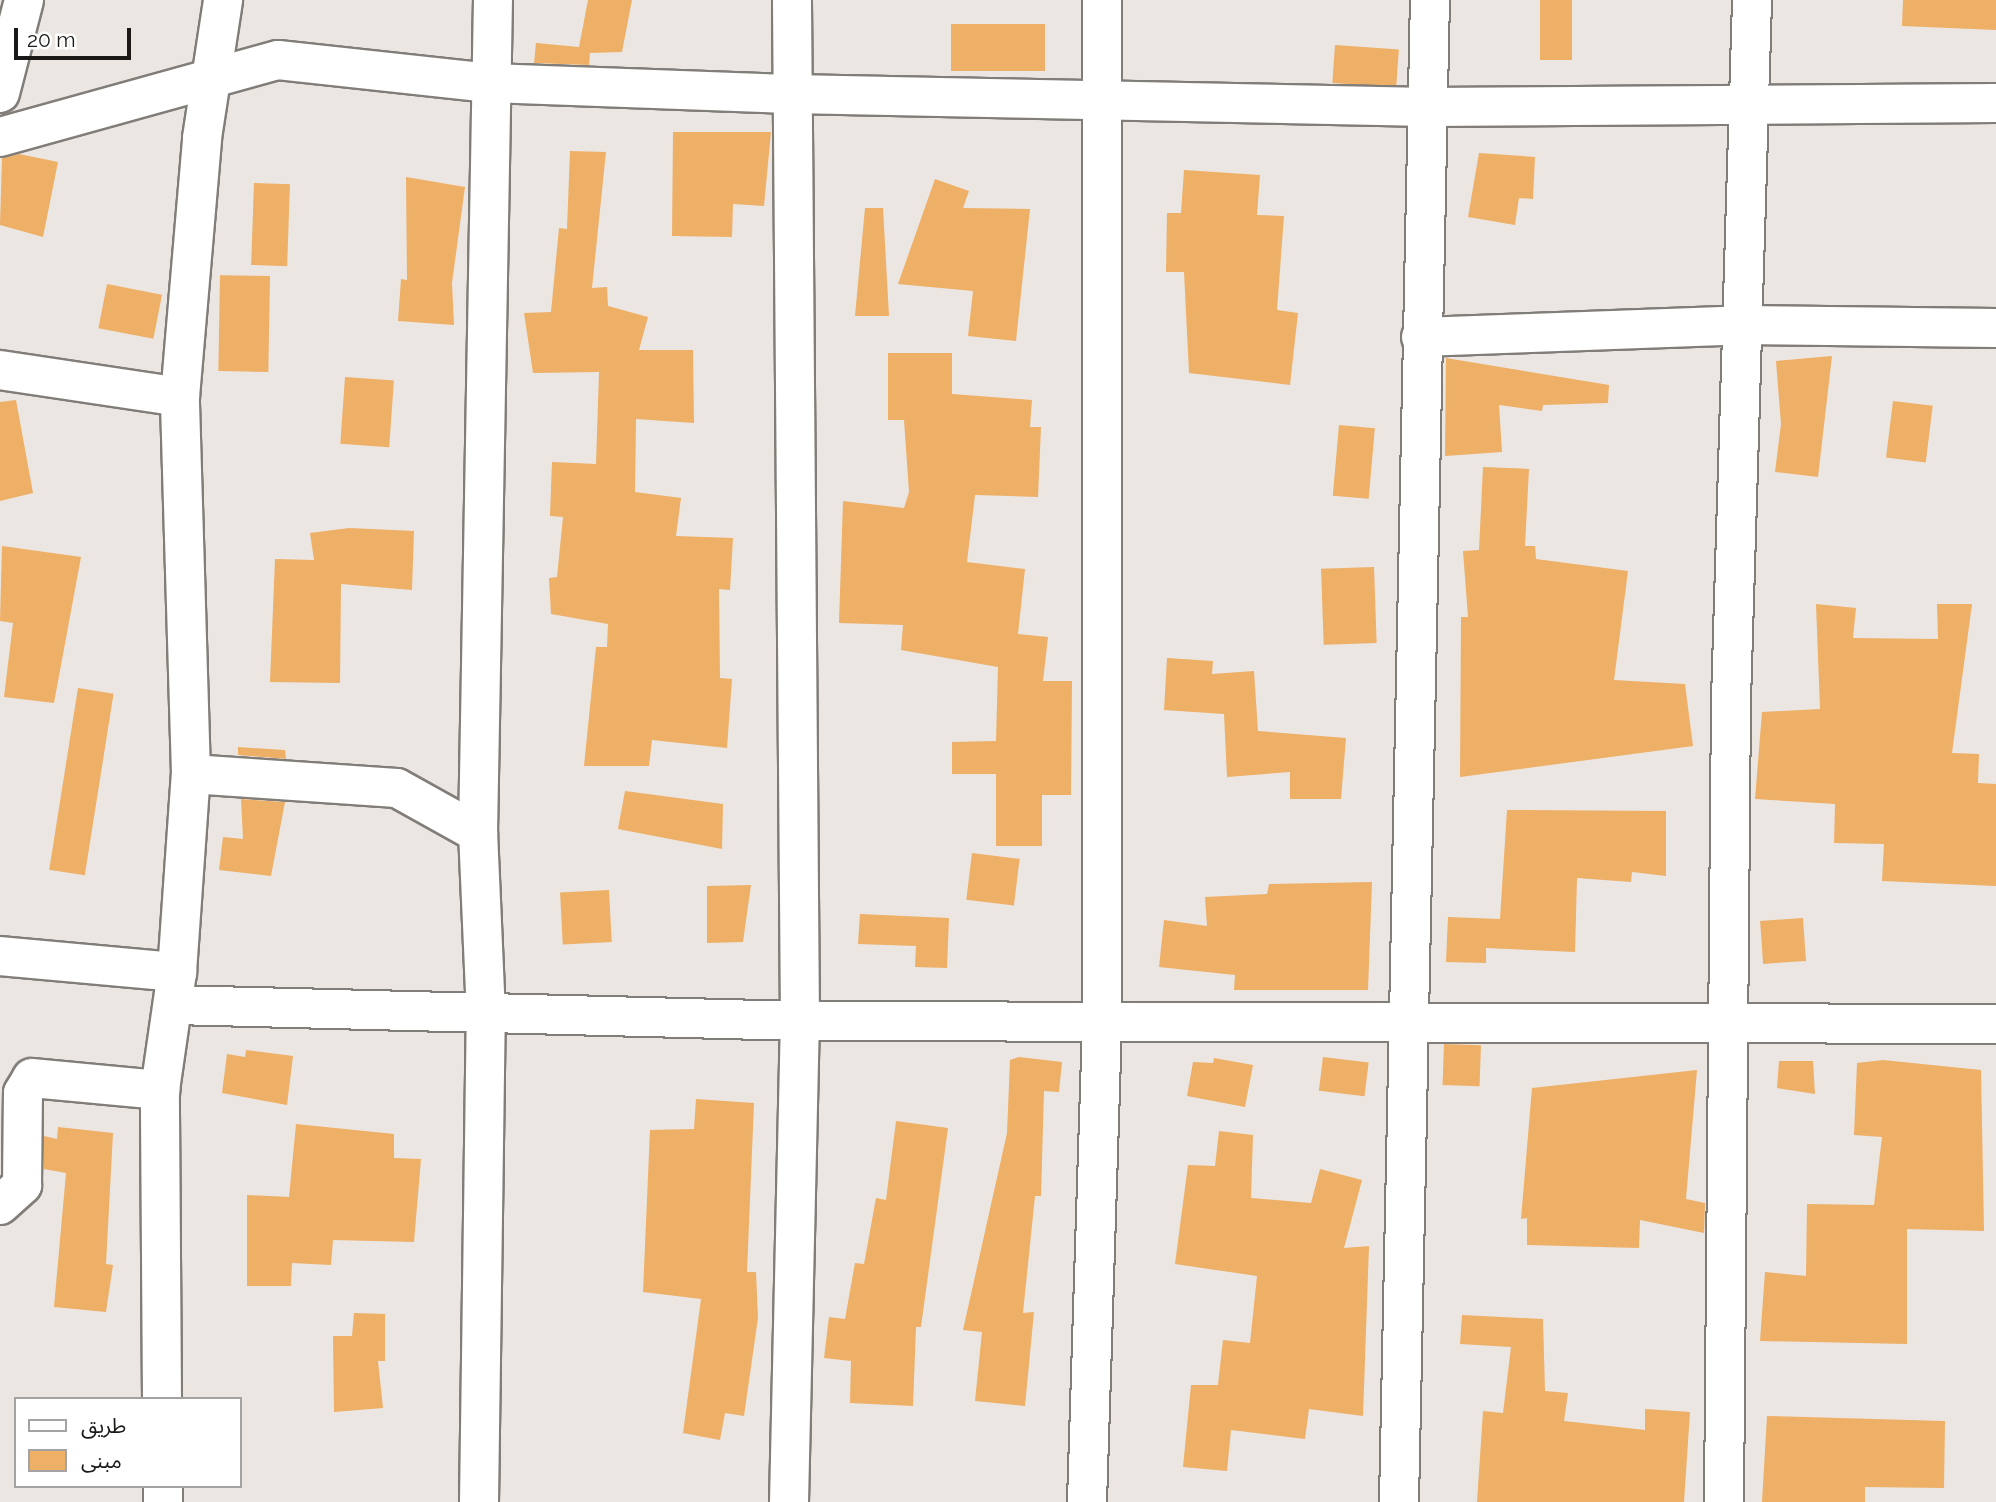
<!DOCTYPE html>
<meta charset="utf-8">
<style>
body{margin:0}
#map{position:relative;width:1996px;height:1502px;overflow:hidden;background:#ebe6e1;font-family:Raleway,"Noto Sans Arabic",sans-serif}
div>[style]{position:absolute}
[style*='--x']{left:calc(var(--x)*1px);top:calc(var(--y)*1px);width:calc(var(--w)*1px);rotate:calc(var(--a)*1deg)}
.building>*{inset:0;background:#eeaf67;transform-origin:0 0}
.roads{filter:drop-shadow(2px 0 #817d78) drop-shadow(-2px 0 #817d78) drop-shadow(0 2px #817d78) drop-shadow(0 -2px #817d78)}
.minor>*{height:38px;margin:-19px;padding:0 19px;transform-origin:19px;border-radius:19px;background:#fff}
span{translate:-50% -50%;white-space:nowrap;text-align:center;line-height:1.15;-webkit-text-stroke:6px #fff;paint-order:stroke}
.legend{position:absolute;left:14px;top:1397px;width:228px;height:91px;box-sizing:border-box;background:#fff;border:2px solid #a4a3a2;margin:0;padding:9px 12px;list-style:none;font-size:21px;color:#1b1917}
.legend li{display:flex;align-items:center;gap:14px;height:35px}
.legend b{width:35px;border:2px solid #a4a3a2}
.scale{position:absolute;left:14px;top:28px;width:117px;height:32px;box-sizing:border-box;border:4px solid #1b1917;border-top:0;padding-left:9px;font-size:21px;line-height:24px;white-space:nowrap;color:#1b1917;-webkit-text-stroke:5px #fff;paint-order:stroke}
</style>
<div id="map">
<div class="building">
<i style="clip-path:polygon(588px 0,632px 0,622px 52px,590px 53px,589px 65px,534px 63px,536px 43px,579px 47px)"></i>
<i style="left:1540px;top:0;width:32px;height:60px"></i>
<i style="clip-path:polygon(1903px 0,1996px 0,1996px 30px,1902px 26px)"></i>
<i style="left:951px;top:24px;width:94px;height:47px"></i>
<i style="left:1335px;top:45px;width:64px;height:38px;rotate:4deg"></i>
<i style="clip-path:polygon(673px 132px,771px 132px,764px 206px,733px 204px,732px 237px,672px 236px)"></i>
<i style="clip-path:polygon(570px 151px,606px 152px,592px 288px,607px 287px,608px 306px,648px 317px,639px 350px,693px 350px,694px 423px,636px 419px,635px 492px,681px 498px,676px 536px,733px 538px,730px 590px,719px 589px,720px 678px,732px 679px,727px 748px,652px 740px,649px 766px,584px 766px,596px 647px,607px 647px,608px 624px,551px 614px,549px 578px,557px 577px,563px 517px,550px 516px,552px 462px,596px 464px,599px 372px,533px 373px,524px 313px,551px 312px,559px 228px,567px 229px)"></i>
<i style="clip-path:polygon(1479px 153px,1535px 157px,1533px 199px,1519px 198px,1515px 225px,1468px 217px)"></i>
<i style="clip-path:polygon(19px 154px,58px 162px,43px 237px,0 225px,2px 158px)"></i>
<i style="clip-path:polygon(1184px 170px,1260px 175px,1257px 215px,1284px 216px,1277px 310px,1298px 313px,1290px 385px,1189px 373px,1184px 272px,1166px 272px,1167px 213px,1181px 213px)"></i>
<i style="clip-path:polygon(406px 177px,465px 187px,452px 283px,454px 325px,398px 321px,401px 279px,407px 280px)"></i>
<i style="clip-path:polygon(935px 179px,969px 191px,963px 208px,1030px 209px,1016px 341px,968px 336px,973px 291px,898px 284px)"></i>
<i style="left:254px;top:183px;width:36px;height:82px;rotate:2deg"></i>
<i style="clip-path:polygon(865px 208px,883px 208px,889px 316px,855px 316px)"></i>
<i style="left:270px;top:276px;width:96px;height:50px;rotate:91deg"></i>
<i style="left:107px;top:284px;width:56px;height:45px;rotate:11deg"></i>
<i style="clip-path:polygon(888px 353px,952px 353px,952px 394px,1032px 400px,1030px 427px,1041px 427px,1038px 497px,975px 495px,967px 562px,1025px 569px,1018px 634px,1048px 637px,1043px 681px,1072px 681px,1071px 795px,1042px 795px,1042px 846px,996px 846px,996px 774px,952px 774px,952px 742px,996px 741px,998px 667px,901px 650px,903px 625px,839px 623px,843px 501px,904px 508px,909px 492px,904px 420px,888px 420px)"></i>
<i style="clip-path:polygon(1832px 356px,1818px 477px,1775px 472px,1781px 424px,1776px 361px)"></i>
<i style="clip-path:polygon(1446px 358px,1609px 385px,1608px 403px,1543px 405px,1542px 411px,1499px 405px,1502px 452px,1445px 456px)"></i>
<i style="left:345px;top:377px;width:49px;height:67px;rotate:4deg"></i>
<i style="clip-path:polygon(16px 400px,33px 493px,0 501px,0 402px)"></i>
<i style="left:1893px;top:401px;width:40px;height:57px;rotate:7deg"></i>
<i style="left:1339px;top:425px;width:36px;height:71px;rotate:5deg"></i>
<i style="clip-path:polygon(1483px 467px,1529px 469px,1525px 546px,1535px 546px,1536px 559px,1628px 571px,1614px 680px,1685px 684px,1693px 746px,1460px 777px,1461px 617px,1468px 617px,1463px 551px,1479px 550px)"></i>
<i style="clip-path:polygon(349px 528px,414px 531px,412px 590px,341px 584px,340px 683px,270px 682px,275px 559px,314px 560px,310px 533px)"></i>
<i style="clip-path:polygon(2px 546px,81px 557px,54px 703px,4px 697px,13px 623px,0 621px)"></i>
<i style="left:1374px;top:567px;width:76px;height:53px;rotate:88deg"></i>
<i style="clip-path:polygon(1816px 604px,1856px 608px,1853px 638px,1938px 639px,1937px 604px,1972px 604px,1952px 753px,1979px 754px,1978px 783px,1996px 784px,1996px 886px,1882px 881px,1884px 844px,1834px 843px,1835px 804px,1755px 799px,1762px 712px,1820px 709px)"></i>
<i style="clip-path:polygon(1167px 658px,1213px 661px,1212px 674px,1254px 671px,1258px 731px,1346px 738px,1341px 799px,1290px 799px,1290px 772px,1227px 777px,1224px 714px,1164px 710px)"></i>
<i style="left:78px;top:688px;width:36px;height:184px;rotate:9deg"></i>
<i style="clip-path:polygon(238px 747px,285px 750px,286px 759px,238px 755px)"></i>
<i style="clip-path:polygon(625px 791px,723px 804px,722px 849px,618px 829px)"></i>
<i style="clip-path:polygon(241px 799px,285px 802px,271px 876px,219px 870px,223px 837px,243px 839px)"></i>
<i style="clip-path:polygon(1507px 810px,1666px 811px,1666px 876px,1632px 872px,1631px 882px,1577px 878px,1575px 952px,1486px 948px,1486px 963px,1446px 962px,1448px 917px,1500px 919px)"></i>
<i style="left:972px;top:853px;width:48px;height:47px;rotate:7deg"></i>
<i style="clip-path:polygon(1372px 882px,1368px 990px,1234px 990px,1235px 975px,1159px 967px,1164px 920px,1207px 926px,1205px 897px,1267px 894px,1269px 884px)"></i>
<i style="clip-path:polygon(751px 885px,743px 942px,707px 943px,707px 886px)"></i>
<i style="left:609px;top:890px;width:52px;height:49px;rotate:87deg"></i>
<i style="clip-path:polygon(860px 914px,949px 918px,947px 968px,915px 967px,916px 946px,858px 944px)"></i>
<i style="left:1803px;top:918px;width:43px;height:43px;rotate:86deg"></i>
<i style="left:1444px;top:1044px;width:37px;height:41px;rotate:2deg"></i>
<i style="clip-path:polygon(246px 1050px,293px 1056px,287px 1105px,222px 1093px,227px 1054px,245px 1057px)"></i>
<i style="clip-path:polygon(1019px 1057px,1062px 1062px,1059px 1092px,1044px 1091px,1041px 1196px,1035px 1196px,1023px 1313px,1034px 1312px,1025px 1406px,975px 1401px,982px 1332px,963px 1330px,1007px 1133px,1010px 1060px)"></i>
<i style="left:1323px;top:1057px;width:46px;height:34px;rotate:7deg"></i>
<i style="clip-path:polygon(1214px 1058px,1253px 1065px,1245px 1107px,1187px 1096px,1193px 1062px,1213px 1063px)"></i>
<i style="clip-path:polygon(1883px 1060px,1981px 1070px,1984px 1231px,1907px 1229px,1907px 1344px,1760px 1341px,1765px 1272px,1806px 1276px,1807px 1204px,1874px 1205px,1882px 1137px,1854px 1135px,1857px 1063px)"></i>
<i style="clip-path:polygon(1779px 1061px,1813px 1061px,1815px 1094px,1777px 1088px)"></i>
<i style="clip-path:polygon(1697px 1070px,1686px 1199px,1705px 1203px,1704px 1233px,1640px 1220px,1639px 1248px,1527px 1245px,1527px 1218px,1521px 1219px,1532px 1088px)"></i>
<i style="clip-path:polygon(696px 1099px,754px 1103px,747px 1272px,756px 1272px,758px 1318px,744px 1416px,725px 1413px,720px 1440px,683px 1433px,701px 1299px,643px 1292px,650px 1130px,694px 1129px)"></i>
<i style="clip-path:polygon(896px 1121px,948px 1128px,921px 1327px,916px 1327px,913px 1406px,850px 1403px,851px 1361px,824px 1358px,829px 1317px,845px 1319px,855px 1263px,864px 1264px,876px 1198px,886px 1200px)"></i>
<i style="clip-path:polygon(296px 1124px,394px 1134px,394px 1158px,421px 1159px,414px 1242px,333px 1240px,331px 1265px,292px 1263px,291px 1286px,247px 1286px,247px 1195px,289px 1197px)"></i>
<i style="clip-path:polygon(58px 1127px,113px 1133px,106px 1264px,113px 1265px,106px 1312px,54px 1307px,66px 1173px,44px 1169px,44px 1136px,57px 1139px)"></i>
<i style="clip-path:polygon(1219px 1131px,1253px 1135px,1251px 1198px,1311px 1203px,1320px 1169px,1362px 1180px,1344px 1248px,1369px 1246px,1363px 1416px,1309px 1409px,1305px 1439px,1231px 1430px,1227px 1471px,1183px 1467px,1191px 1385px,1218px 1385px,1223px 1340px,1250px 1343px,1257px 1276px,1175px 1264px,1188px 1165px,1215px 1166px)"></i>
<i style="clip-path:polygon(354px 1313px,385px 1314px,385px 1361px,378px 1361px,383px 1408px,334px 1412px,333px 1336px,352px 1336px)"></i>
<i style="clip-path:polygon(1462px 1315px,1543px 1319px,1545px 1391px,1568px 1393px,1564px 1421px,1645px 1430px,1645px 1409px,1690px 1412px,1684px 1502px,1477px 1502px,1483px 1411px,1503px 1413px,1511px 1347px,1460px 1344px)"></i>
<i style="clip-path:polygon(1767px 1416px,1945px 1421px,1944px 1488px,1865px 1487px,1865px 1502px,1762px 1502px)"></i>
</div>
<div class="roads">
<div class="minor">
<i style="--x:0;--y:93;--w:96;--a:-75.5"></i>
<i style="--x:0;--y:137;--w:288;--a:-15.5"></i>
<i style="--x:278;--y:60;--w:213;--a:6.2"></i>
<i style="--x:490;--y:83;--w:302;--a:2.1"></i>
<i style="--x:792;--y:94;--w:636;--a:1.17"></i>
<i style="--x:1428;--y:107;--w:568;--a:-0.4"></i>
<i style="--x:1421;--y:337;--w:322;--a:-2.1"></i>
<i style="--x:1743;--y:325;--w:253;--a:0.7"></i>
<i style="--x:0;--y:370;--w:182;--a:8.5"></i>
<i style="--x:191;--y:774;--w:206;--a:3.9"></i>
<i style="--x:397;--y:788;--w:93;--a:29.1"></i>
<i style="--x:0;--y:956;--w:178;--a:5.2"></i>
<i style="--x:174;--y:1005;--w:626;--a:1.46"></i>
<i style="--x:800;--y:1021;--w:1196;--a:0.14"></i>
<i style="--x:0;--y:1205;--w:30;--a:-42"></i>
<i style="--x:22;--y:1185;--w:92;--a:-89.4"></i>
<i style="--x:23;--y:1093;--w:17;--a:-59"></i>
<i style="--x:32;--y:1078;--w:129;--a:5.4"></i>
<i style="--x:162;--y:1399;--w:309;--a:-90.4"></i>
<i style="--x:160;--y:1090;--w:119;--a:-81.8"></i>
<i style="--x:177;--y:972;--w:198;--a:-86"></i>
<i style="--x:191;--y:774;--w:377;--a:-91.7"></i>
<i style="--x:180;--y:397;--w:260;--a:-85.1"></i>
<i style="--x:202;--y:138;--w:140;--a:-81.3"></i>
<i style="--x:163;--y:1486;--w:16;--a:90"></i>
<i style="--x:479;--y:1502;--w:487;--a:-89.2"></i>
<i style="--x:486;--y:1015;--w:182;--a:-92.5"></i>
<i style="--x:478;--y:833;--w:833;--a:-88.97"></i>
<i style="--x:789;--y:1502;--w:481;--a:-88.7"></i>
<i style="--x:800;--y:1021;--w:1021;--a:-90.45"></i>
<i style="--x:1087;--y:1502;--w:479;--a:-88.2"></i>
<i style="--x:1102;--y:1023;--w:1023;--a:-90"></i>
<i style="--x:1399;--y:1502;--w:1502;--a:-88.82"></i>
<i style="--x:1724;--y:1502;--w:802;--a:-89.5"></i>
<i style="--x:1731;--y:700;--w:700;--a:-88.28"></i>
</div>
</div>
<ul class="legend">
<li><b style="height:9px;background:#fff"></b>طريق</li>
<li><b style="height:19px;background:#eeaf67"></b>مبنى</li>
</ul>
<div class="scale">20 m</div>
</div>
